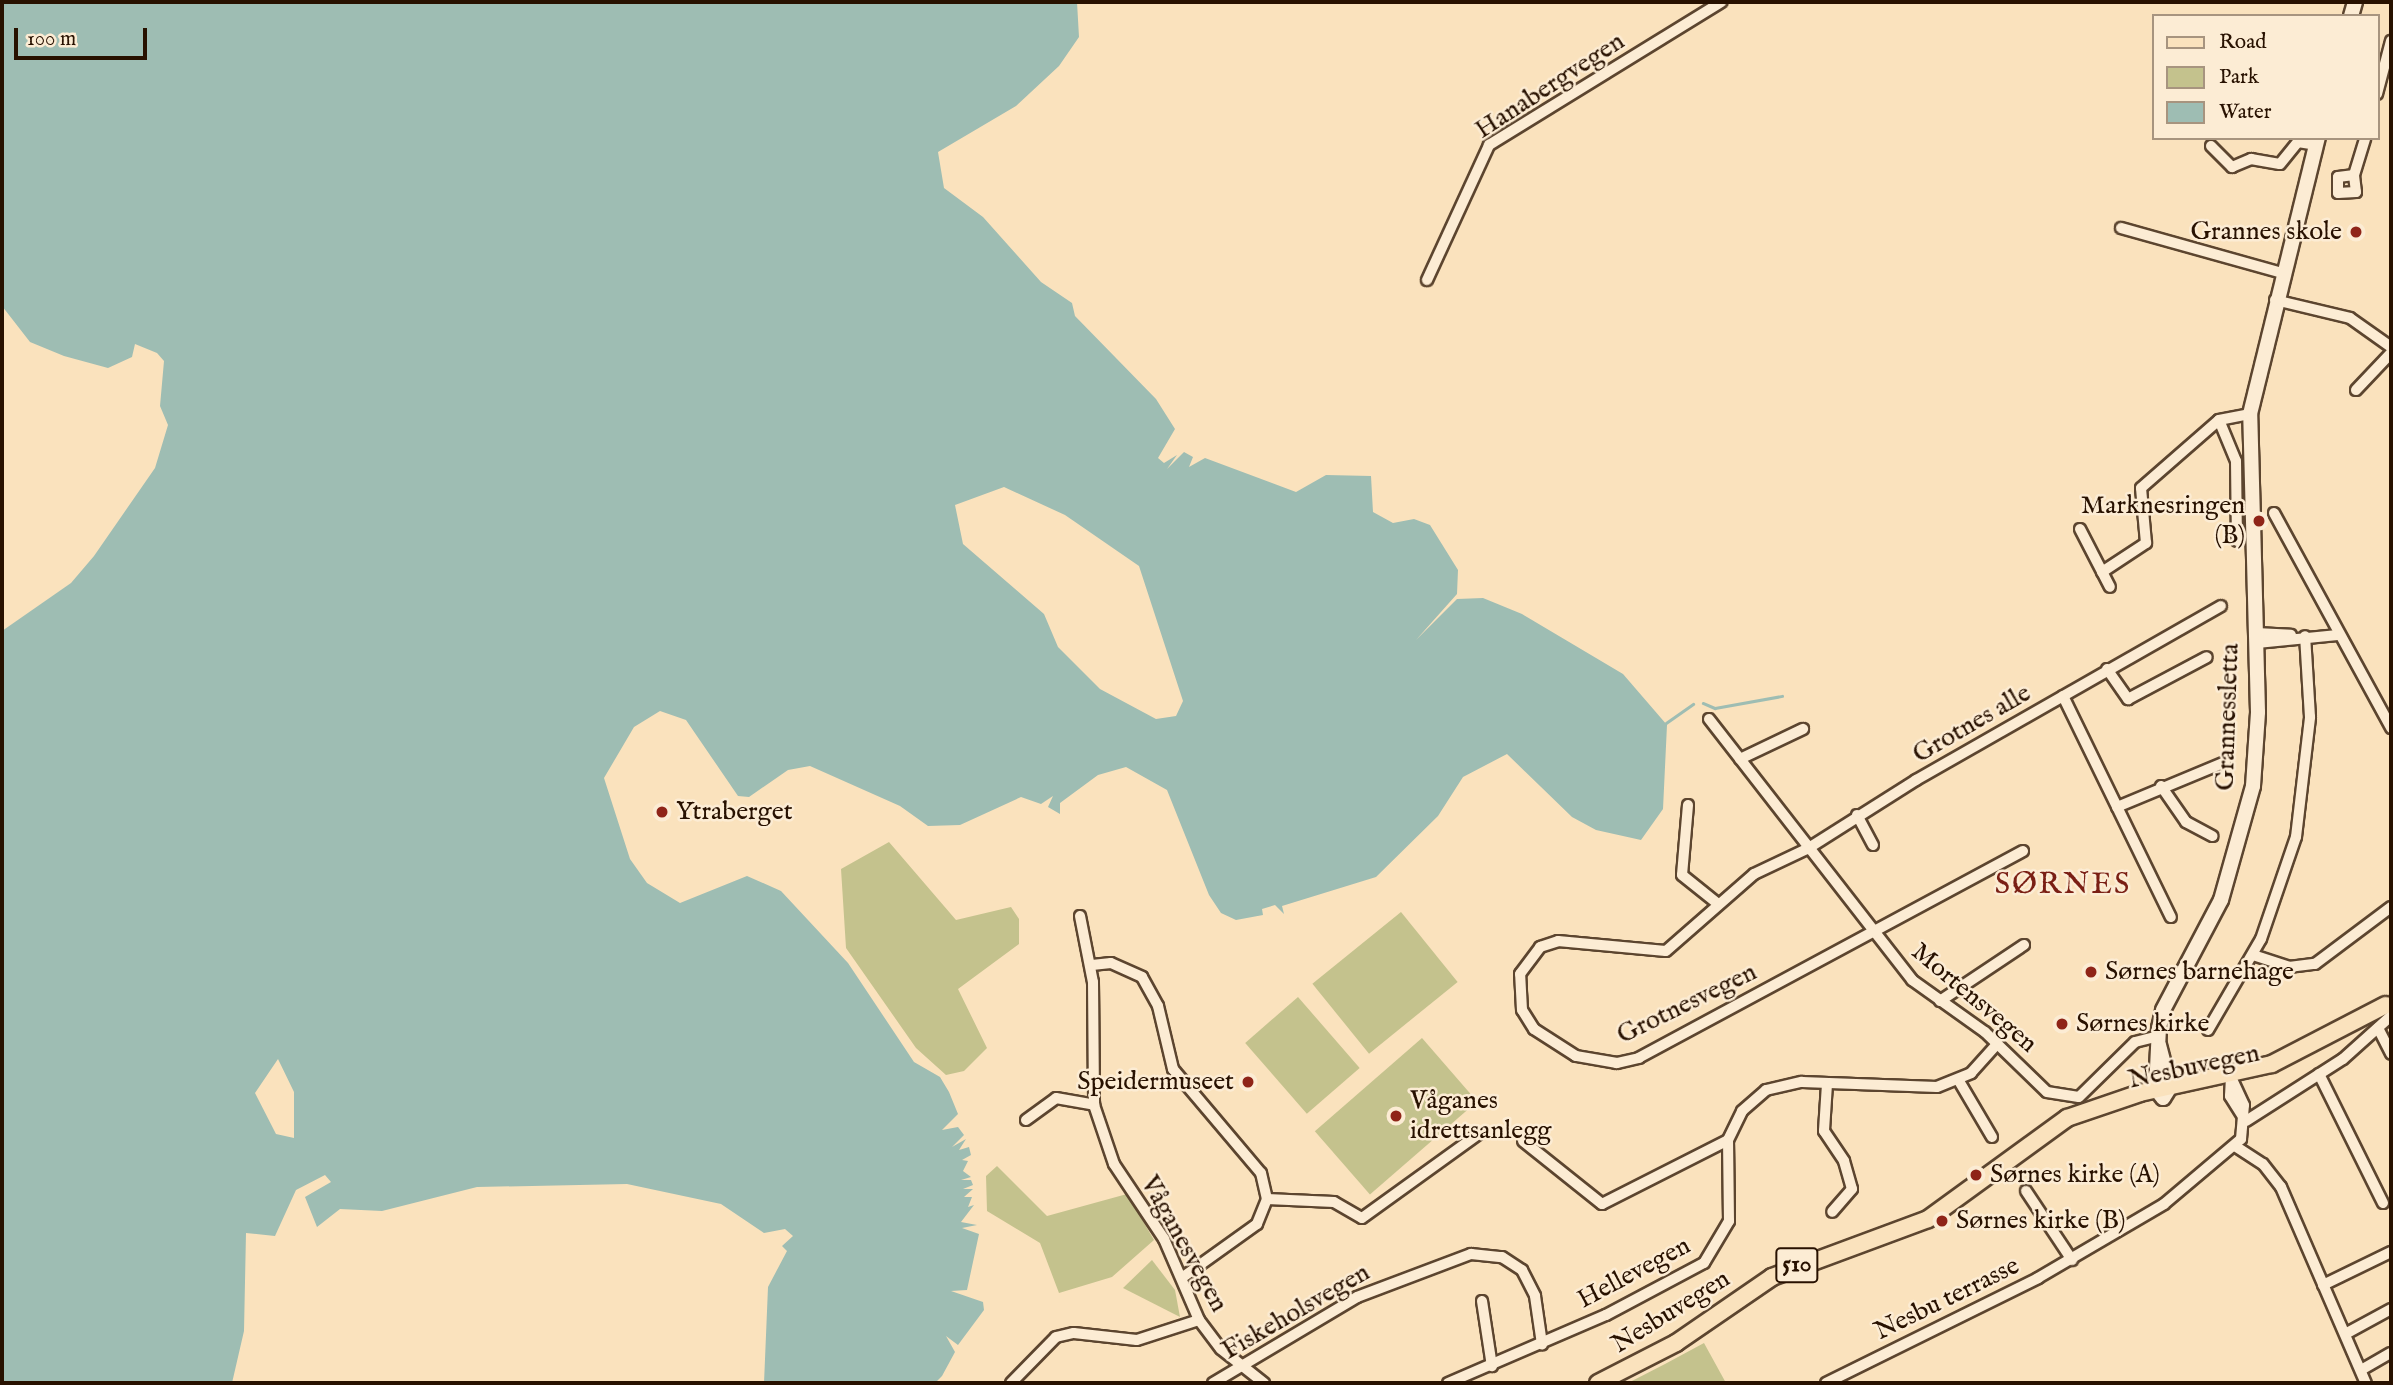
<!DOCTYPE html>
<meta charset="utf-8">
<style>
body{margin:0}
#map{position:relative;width:2393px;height:1385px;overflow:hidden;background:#fae2bd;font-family:"IM FELL English",serif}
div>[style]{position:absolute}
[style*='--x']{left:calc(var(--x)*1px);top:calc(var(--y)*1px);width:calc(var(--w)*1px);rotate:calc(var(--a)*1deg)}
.green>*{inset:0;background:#c4c28d;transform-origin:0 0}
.water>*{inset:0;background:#9ebdb3}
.stream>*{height:2.5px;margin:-1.25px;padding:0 1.25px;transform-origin:1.25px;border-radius:1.25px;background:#9ebdb3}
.roads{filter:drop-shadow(2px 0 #5c452f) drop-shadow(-2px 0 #5c452f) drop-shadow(0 2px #5c452f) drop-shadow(0 -2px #5c452f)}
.street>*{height:10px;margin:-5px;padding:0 5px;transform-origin:5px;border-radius:5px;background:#fcecd4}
.secondary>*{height:14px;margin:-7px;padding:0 7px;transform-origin:7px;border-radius:7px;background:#fcecd4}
.primary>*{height:16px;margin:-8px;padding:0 8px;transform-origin:8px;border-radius:8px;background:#fae2bd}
.dots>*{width:19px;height:19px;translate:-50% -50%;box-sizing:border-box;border:4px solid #fcecd4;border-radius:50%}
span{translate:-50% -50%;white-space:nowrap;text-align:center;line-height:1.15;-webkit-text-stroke:5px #fcecd4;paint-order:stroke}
.shield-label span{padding:2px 5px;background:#fcecd4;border:2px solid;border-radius:5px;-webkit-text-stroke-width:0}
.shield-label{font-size:24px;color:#281100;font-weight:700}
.street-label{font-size:26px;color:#281100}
.poi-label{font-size:26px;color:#281100}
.right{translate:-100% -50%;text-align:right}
.left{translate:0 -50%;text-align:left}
.quarter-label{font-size:30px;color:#7a1f14;letter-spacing:2px}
.frame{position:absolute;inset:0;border:4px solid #281100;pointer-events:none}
.legend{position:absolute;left:2152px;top:14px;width:228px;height:126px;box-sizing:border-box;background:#fcecd4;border:2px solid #a7947f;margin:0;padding:9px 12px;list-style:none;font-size:21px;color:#281100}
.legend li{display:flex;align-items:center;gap:14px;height:35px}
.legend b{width:35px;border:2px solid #a7947f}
.scale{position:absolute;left:14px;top:28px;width:133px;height:32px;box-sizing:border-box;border:4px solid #281100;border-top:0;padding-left:9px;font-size:21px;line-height:24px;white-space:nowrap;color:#281100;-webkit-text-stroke:5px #fcecd4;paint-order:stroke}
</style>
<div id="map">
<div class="green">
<i style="clip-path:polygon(889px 842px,956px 920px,1011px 907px,1019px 919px,1019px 944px,958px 989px,987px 1048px,964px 1071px,946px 1075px,916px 1048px,846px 948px,841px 869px)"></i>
<i style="left:1401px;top:912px;width:90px;height:114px;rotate:51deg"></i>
<i style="left:1298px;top:997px;width:94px;height:70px;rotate:49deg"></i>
<i style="left:1422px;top:1038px;width:84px;height:142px;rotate:49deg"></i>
<i style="clip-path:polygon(997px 1166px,1047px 1216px,1127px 1194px,1154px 1240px,1112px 1277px,1059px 1293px,1040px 1243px,987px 1211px,986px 1176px)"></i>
<i style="clip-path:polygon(1152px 1260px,1175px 1290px,1180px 1317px,1123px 1288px)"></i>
<i style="clip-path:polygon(1704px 1343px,1726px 1383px,1628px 1383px,1665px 1364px)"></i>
</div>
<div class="water">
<i style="clip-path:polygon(evenodd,2px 2px,1077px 2px,1079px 37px,1059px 66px,1016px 106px,938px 152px,944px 188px,983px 217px,1041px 282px,1072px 303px,1075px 316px,1156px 399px,1175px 429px,1158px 458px,1164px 463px,1177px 455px,1167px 469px,1184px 452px,1193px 457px,1189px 467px,1205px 458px,1296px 492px,1326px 475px,1371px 476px,1373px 512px,1393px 523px,1414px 519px,1430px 525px,1458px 570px,1457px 594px,1416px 640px,1457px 599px,1483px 598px,1522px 614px,1623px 674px,1667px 725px,1663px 809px,1641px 840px,1596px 830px,1572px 817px,1507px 754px,1463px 777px,1438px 816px,1376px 877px,1282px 906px,1284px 914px,1275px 905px,1262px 909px,1263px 915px,1236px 920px,1221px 913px,1209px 895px,1167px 790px,1126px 767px,1098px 775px,1060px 803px,1060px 814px,1048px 807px,1053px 796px,1041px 804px,1021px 797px,960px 825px,928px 826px,900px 806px,810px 766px,788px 770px,749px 797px,738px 796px,686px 720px,660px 711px,634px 727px,604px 778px,630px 859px,647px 883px,680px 903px,747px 876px,781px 891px,848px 963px,914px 1062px,940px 1077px,949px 1092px,958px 1114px,942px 1130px,958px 1127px,964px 1135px,952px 1147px,966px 1139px,959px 1150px,969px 1147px,971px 1155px,962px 1160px,968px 1161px,963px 1171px,971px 1177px,961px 1180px,971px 1180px,973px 1185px,963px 1189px,973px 1189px,964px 1197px,972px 1197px,968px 1207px,974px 1205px,961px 1222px,977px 1225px,962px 1228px,979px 1234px,967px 1290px,951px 1291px,983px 1302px,984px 1310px,958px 1345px,946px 1336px,955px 1352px,942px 1376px,935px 1383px,764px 1383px,768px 1287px,787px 1251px,782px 1246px,793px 1236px,785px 1229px,764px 1233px,721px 1204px,627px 1184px,477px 1187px,382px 1211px,340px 1209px,317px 1227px,305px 1197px,331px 1182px,325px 1175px,296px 1190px,275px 1236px,246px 1233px,244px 1331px,232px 1383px,2px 1383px,2px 631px,71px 583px,94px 556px,155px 468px,168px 425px,160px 406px,164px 361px,157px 353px,135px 344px,132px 357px,108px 368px,64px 356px,30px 342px,2px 306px,2px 2px,1004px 487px,1065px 515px,1139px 566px,1183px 701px,1176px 716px,1156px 719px,1100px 689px,1058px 647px,1044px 614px,963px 544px,955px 505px,1004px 487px,2px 2px,278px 1059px,294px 1092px,294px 1138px,276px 1134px,255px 1093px,278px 1059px)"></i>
</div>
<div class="stream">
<i style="--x:1703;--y:703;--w:13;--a:23"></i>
<i style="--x:1715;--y:708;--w:68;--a:-10.2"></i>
<i style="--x:1666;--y:723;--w:33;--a:-35"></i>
</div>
<div class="roads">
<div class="street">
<i style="--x:2377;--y:94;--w:55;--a:-75.2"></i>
<i style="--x:2211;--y:146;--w:30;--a:45"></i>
<i style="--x:2232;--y:167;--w:21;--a:-23"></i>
<i style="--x:2251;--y:159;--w:29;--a:10"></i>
<i style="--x:2280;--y:164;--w:28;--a:-51"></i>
<i style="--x:2298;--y:142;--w:19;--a:9"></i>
<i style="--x:2354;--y:175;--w:16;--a:173"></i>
<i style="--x:2338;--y:177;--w:16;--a:90"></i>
<i style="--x:2338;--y:193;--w:18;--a:-3"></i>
<i style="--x:2356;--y:192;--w:17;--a:-97"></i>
<i style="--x:2354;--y:175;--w:39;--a:-73"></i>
<i style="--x:2121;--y:228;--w:167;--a:15.6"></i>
<i style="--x:1427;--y:280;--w:149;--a:-65.3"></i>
<i style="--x:1489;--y:145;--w:273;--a:-31.6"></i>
<i style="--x:2275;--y:300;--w:77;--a:13.5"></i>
<i style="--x:2350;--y:318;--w:50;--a:35.3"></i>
<i style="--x:2356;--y:390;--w:51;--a:-46.6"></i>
<i style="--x:2219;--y:420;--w:44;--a:67.5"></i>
<i style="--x:2236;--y:461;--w:80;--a:89.3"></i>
<i style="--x:2274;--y:513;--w:245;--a:61.4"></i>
<i style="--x:2080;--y:529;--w:65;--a:62.7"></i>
<i style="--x:2102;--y:572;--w:53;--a:-33.4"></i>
<i style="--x:2146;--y:543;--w:55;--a:-95.2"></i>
<i style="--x:2141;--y:488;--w:103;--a:-41.1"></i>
<i style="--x:2219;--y:420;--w:32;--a:-11"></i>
<i style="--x:2256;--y:633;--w:35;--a:3"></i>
<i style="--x:2257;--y:643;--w:81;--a:-5.6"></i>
<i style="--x:2107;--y:669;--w:37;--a:55"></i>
<i style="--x:2128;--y:699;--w:89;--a:-28"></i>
<i style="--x:2063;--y:696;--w:246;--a:64"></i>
<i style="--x:1709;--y:719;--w:331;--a:52.1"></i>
<i style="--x:1912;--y:980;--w:90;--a:35.5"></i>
<i style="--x:1985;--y:1032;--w:86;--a:44.1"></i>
<i style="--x:2047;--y:1092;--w:32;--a:9"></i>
<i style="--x:2079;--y:1097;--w:78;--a:-44.5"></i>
<i style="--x:2135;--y:1042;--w:25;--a:-14"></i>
<i style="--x:1740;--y:759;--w:70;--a:-25.5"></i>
<i style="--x:2161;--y:786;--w:44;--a:55.2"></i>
<i style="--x:2186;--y:822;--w:30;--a:28"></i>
<i style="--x:1688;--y:805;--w:70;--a:94.9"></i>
<i style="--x:1682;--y:875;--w:45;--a:38.7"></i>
<i style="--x:2117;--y:807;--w:117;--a:-22.6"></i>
<i style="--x:1857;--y:815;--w:34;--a:62"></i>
<i style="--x:2023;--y:851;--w:436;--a:151.7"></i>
<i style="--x:1639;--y:1058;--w:23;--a:167"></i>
<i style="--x:1617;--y:1063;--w:42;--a:-170.3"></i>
<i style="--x:1576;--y:1056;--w:50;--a:-147.3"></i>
<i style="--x:1534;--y:1029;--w:22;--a:-122"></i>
<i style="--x:1522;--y:1010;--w:36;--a:-93"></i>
<i style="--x:1520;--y:974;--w:34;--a:-53"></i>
<i style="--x:1540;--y:947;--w:19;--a:-18"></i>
<i style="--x:1558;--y:941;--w:108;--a:5.3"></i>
<i style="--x:1666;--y:951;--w:117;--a:-41.2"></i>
<i style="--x:1754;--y:874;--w:59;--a:-25.3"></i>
<i style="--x:1807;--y:849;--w:129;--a:-32.3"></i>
<i style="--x:1916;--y:780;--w:351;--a:-29.7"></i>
<i style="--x:1080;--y:916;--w:67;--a:78.9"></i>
<i style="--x:1093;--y:982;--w:123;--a:89.5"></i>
<i style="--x:1094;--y:1105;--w:62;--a:71.3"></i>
<i style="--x:1114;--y:1164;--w:90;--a:56.3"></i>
<i style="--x:1164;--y:1239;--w:88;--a:66.6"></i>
<i style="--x:1199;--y:1320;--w:36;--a:53"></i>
<i style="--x:1221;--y:1349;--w:55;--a:38.3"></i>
<i style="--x:2253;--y:955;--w:38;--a:18"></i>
<i style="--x:2289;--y:967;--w:26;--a:-7"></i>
<i style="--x:2315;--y:964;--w:95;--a:-36.9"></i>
<i style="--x:1092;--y:965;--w:19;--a:-6"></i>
<i style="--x:1111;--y:963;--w:34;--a:24"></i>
<i style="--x:1142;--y:977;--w:33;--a:61"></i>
<i style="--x:1158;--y:1006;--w:65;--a:76.6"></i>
<i style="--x:1173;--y:1069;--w:136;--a:49.8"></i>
<i style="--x:1261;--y:1173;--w:27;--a:77"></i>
<i style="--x:1267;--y:1199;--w:27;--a:112"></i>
<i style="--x:1257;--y:1224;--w:91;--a:144.4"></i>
<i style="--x:1940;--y:1001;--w:101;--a:-33.7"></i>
<i style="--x:2378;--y:1028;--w:29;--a:63"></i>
<i style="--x:2208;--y:1030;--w:105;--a:-59.8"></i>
<i style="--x:2261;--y:939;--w:108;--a:-71.1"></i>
<i style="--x:2296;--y:837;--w:121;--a:-83.3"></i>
<i style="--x:2310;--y:717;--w:81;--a:-93.5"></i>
<i style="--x:2319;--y:1074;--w:144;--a:63.6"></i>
<i style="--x:2231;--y:1077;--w:19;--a:93"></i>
<i style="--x:2230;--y:1096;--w:22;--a:58"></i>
<i style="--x:1959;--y:1081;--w:65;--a:59.5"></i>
<i style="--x:1827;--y:1084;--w:47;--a:93.7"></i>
<i style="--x:1824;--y:1131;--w:36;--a:56"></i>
<i style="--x:1844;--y:1161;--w:29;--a:74"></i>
<i style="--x:1852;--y:1189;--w:30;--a:131"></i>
<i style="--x:1026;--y:1120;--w:37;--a:-36"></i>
<i style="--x:1056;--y:1098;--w:39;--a:10"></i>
<i style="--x:2246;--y:1121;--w:115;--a:-32.6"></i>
<i style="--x:2343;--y:1059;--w:64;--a:-41.9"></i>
<i style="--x:1523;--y:1141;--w:101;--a:38.6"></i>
<i style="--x:1602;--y:1204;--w:141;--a:-26.9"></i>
<i style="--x:2235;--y:1146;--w:33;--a:33"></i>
<i style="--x:2263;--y:1164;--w:29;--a:52"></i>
<i style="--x:2281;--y:1187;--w:214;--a:66.6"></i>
<i style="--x:2026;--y:1191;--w:83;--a:56.3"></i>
<i style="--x:1267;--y:1199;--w:67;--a:2.6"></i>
<i style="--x:1334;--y:1202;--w:32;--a:30"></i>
<i style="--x:1362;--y:1218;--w:145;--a:-35.8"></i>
<i style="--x:2323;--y:1285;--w:76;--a:-25.9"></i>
<i style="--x:1482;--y:1301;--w:66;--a:81.3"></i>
<i style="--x:2347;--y:1333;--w:50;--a:-28.6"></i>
<i style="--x:2361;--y:1370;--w:34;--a:-30"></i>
<i style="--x:1011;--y:1383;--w:64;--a:-45.6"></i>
<i style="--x:1056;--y:1337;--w:18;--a:-13"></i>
<i style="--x:1074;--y:1333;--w:63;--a:6.3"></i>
<i style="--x:1137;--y:1340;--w:65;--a:-17.9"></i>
<i style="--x:1213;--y:1383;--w:168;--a:-30.8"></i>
<i style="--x:1357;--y:1297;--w:122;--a:-20.7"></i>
<i style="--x:1471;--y:1254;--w:31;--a:6"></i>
<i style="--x:1502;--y:1257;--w:24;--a:33"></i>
<i style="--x:1522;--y:1270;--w:29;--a:63"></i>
<i style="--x:1535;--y:1296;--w:49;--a:81.7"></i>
<i style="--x:1448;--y:1383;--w:172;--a:-23.3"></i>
<i style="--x:1606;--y:1315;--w:111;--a:-28"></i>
<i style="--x:1704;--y:1263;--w:49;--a:-59.2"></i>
<i style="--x:1729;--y:1221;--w:81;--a:-90.7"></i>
<i style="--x:1728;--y:1140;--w:32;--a:-64"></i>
<i style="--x:1742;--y:1111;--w:32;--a:-41"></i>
<i style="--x:1766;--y:1090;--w:37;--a:-13"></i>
<i style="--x:1802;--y:1082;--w:135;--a:2.1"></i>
<i style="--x:1937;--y:1087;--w:37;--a:-22"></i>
<i style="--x:1971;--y:1073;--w:39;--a:-48"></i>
<i style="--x:1826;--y:1383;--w:237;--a:-26.3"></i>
<i style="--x:2038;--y:1278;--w:146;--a:-30.4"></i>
<i style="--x:2164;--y:1204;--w:101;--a:-40.2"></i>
<i style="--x:2241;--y:1139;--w:34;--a:-85"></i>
<i style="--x:2244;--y:1105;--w:31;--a:-115"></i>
</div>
<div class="secondary">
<i style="--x:2351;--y:16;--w:15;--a:-74"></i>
<i style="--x:2159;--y:1045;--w:43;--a:75.3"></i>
<i style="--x:2170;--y:1087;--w:13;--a:122"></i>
<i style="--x:2163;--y:1098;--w:11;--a:-128"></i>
<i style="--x:2156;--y:1089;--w:61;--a:-87.2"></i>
<i style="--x:2159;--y:1028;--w:18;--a:-77"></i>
<i style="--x:2163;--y:1010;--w:124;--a:-62.2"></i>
<i style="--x:2221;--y:900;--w:118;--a:-74.3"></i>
<i style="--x:2253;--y:786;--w:74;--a:-86.1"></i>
<i style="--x:2258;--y:712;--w:298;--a:-91.5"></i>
<i style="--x:2250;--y:414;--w:284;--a:-76.2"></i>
</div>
<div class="primary">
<i style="--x:1598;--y:1383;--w:88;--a:-27.1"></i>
<i style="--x:1676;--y:1343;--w:116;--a:-34.5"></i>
<i style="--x:1772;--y:1277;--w:166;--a:-20.4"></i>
<i style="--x:1928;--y:1219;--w:172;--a:-36"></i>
<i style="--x:2067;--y:1118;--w:77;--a:-18.9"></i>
<i style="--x:2140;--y:1093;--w:135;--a:-12.4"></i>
<i style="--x:2272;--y:1064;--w:128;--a:-27.4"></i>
</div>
</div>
<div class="dots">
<i style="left:2356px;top:232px;background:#8f2418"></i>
<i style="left:2259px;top:521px;background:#8f2418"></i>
<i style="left:662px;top:812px;background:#8f2418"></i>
<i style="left:2091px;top:972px;background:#8f2418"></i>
<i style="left:2062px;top:1024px;background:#8f2418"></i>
<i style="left:1248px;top:1082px;background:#8f2418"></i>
<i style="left:1396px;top:1116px;background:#8f2418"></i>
<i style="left:1976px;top:1175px;background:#8f2418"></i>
<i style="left:1942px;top:1221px;background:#8f2418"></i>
</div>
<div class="shield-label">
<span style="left:1797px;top:1265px">510</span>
</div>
<div class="street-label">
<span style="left:1550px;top:86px;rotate:-33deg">Hanabergvegen</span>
<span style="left:2228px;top:717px;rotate:-88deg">Grannessletta</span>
<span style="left:1972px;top:724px;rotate:-30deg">Grotnes alle</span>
<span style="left:1974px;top:998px;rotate:40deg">Mortensvegen</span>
<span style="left:1687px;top:1004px;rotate:-26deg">Grotnesvegen</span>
<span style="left:2194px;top:1067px;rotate:-12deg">Nesbuvegen</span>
<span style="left:1184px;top:1244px;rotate:61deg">Våganesvegen</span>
<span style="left:1634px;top:1273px;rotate:-28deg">Hellevegen</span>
<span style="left:1947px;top:1299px;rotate:-26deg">Nesbu terrasse</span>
<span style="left:1296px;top:1312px;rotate:-30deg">Fiskeholsvegen</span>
<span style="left:1671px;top:1312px;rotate:-32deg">Nesbuvegen</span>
</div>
<div class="poi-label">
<span class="right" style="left:2342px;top:232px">Grannes skole</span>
<span class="right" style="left:2245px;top:521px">Marknesringen<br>(B)</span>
<span class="left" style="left:676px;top:812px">Ytraberget</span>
<span class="left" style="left:2105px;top:972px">Sørnes barnehage</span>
<span class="left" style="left:2076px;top:1024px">Sørnes kirke</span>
<span class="right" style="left:1234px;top:1082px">Speidermuseet</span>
<span class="left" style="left:1410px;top:1116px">Våganes<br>idrettsanlegg</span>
<span class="left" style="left:1990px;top:1175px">Sørnes kirke (A)</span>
<span class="left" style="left:1956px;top:1221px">Sørnes kirke (B)</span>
</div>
<div class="quarter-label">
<span style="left:2063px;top:885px">SØRNES</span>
</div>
<div class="frame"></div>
<ul class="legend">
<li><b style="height:9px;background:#fae2bd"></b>Road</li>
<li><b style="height:19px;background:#c4c28d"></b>Park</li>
<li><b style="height:19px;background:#9ebdb3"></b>Water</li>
</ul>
<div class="scale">100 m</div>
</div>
